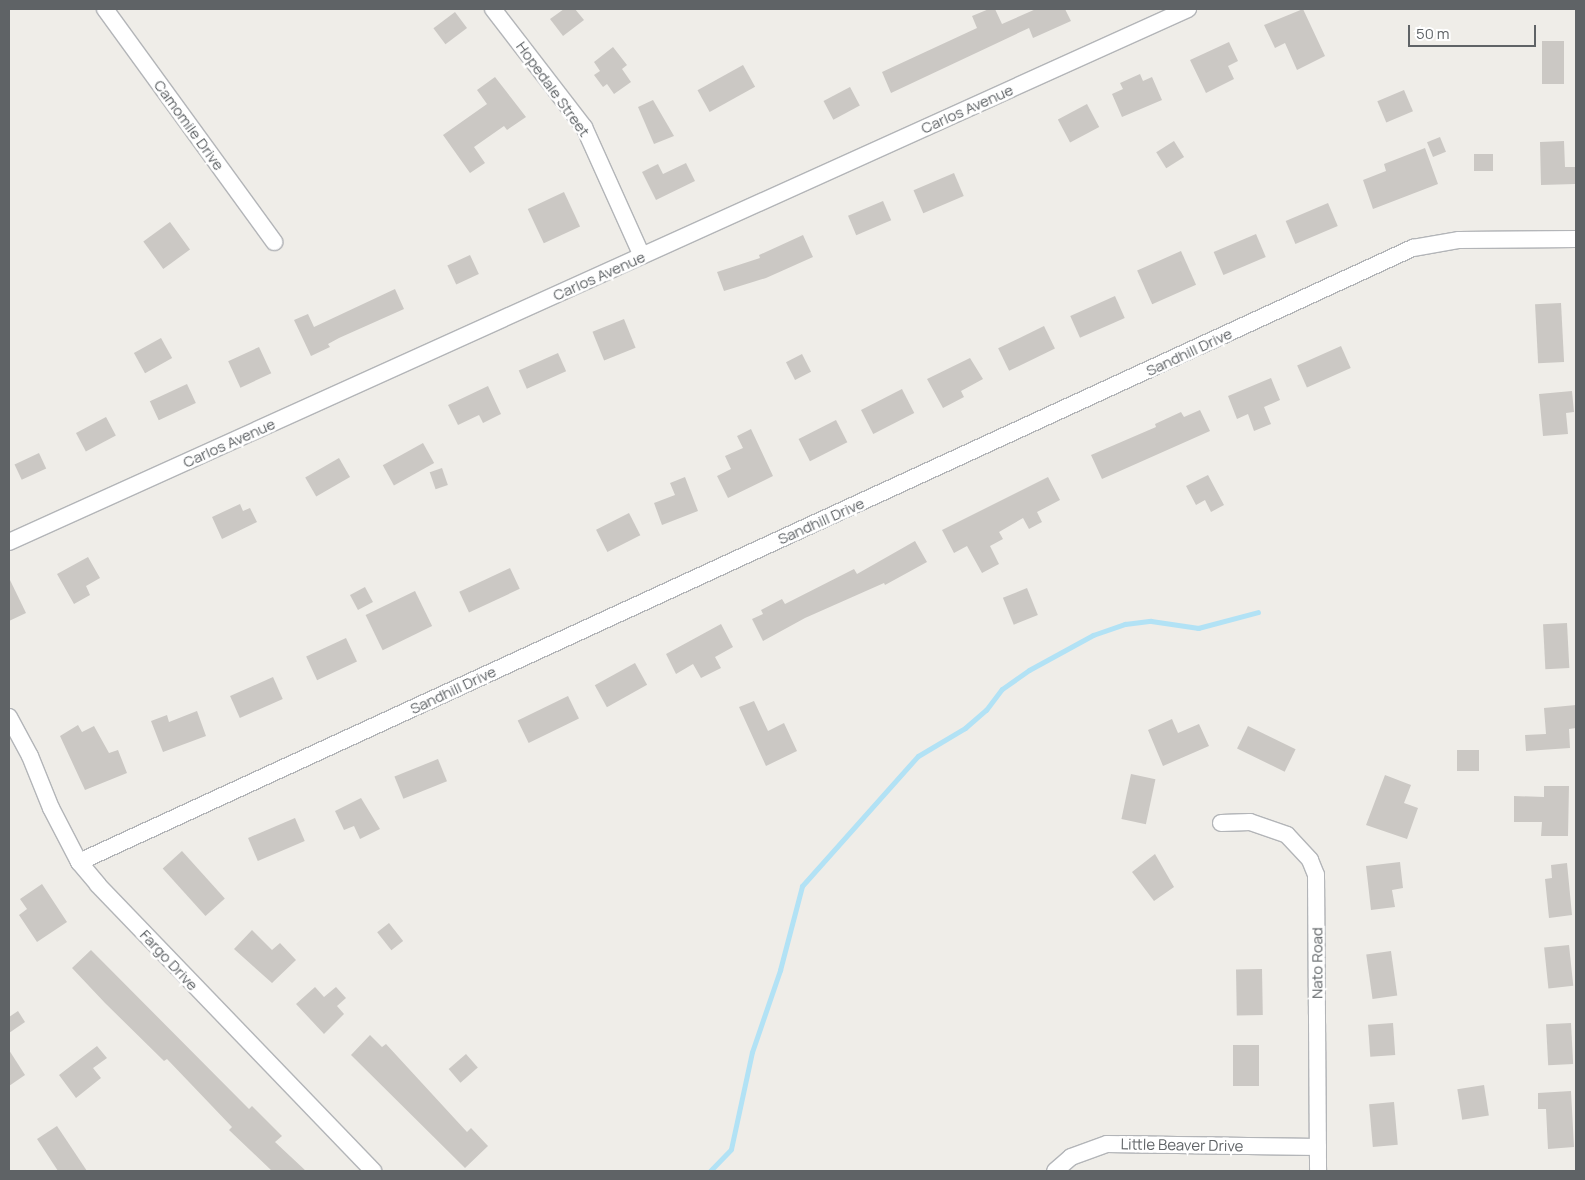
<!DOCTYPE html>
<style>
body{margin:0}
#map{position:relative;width:1585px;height:1180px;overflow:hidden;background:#efede8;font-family:Manrope,sans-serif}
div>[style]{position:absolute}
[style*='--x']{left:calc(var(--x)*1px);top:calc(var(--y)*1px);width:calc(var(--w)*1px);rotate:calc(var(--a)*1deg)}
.stream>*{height:5px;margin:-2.5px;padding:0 2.5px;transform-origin:2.5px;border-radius:2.5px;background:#b2e2f5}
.building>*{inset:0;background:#cbc8c4;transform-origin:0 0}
.roads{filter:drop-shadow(1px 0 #b3b5b8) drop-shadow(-1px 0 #b3b5b8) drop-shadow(0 1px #b3b5b8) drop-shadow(0 -1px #b3b5b8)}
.minor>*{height:16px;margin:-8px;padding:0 8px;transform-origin:8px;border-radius:8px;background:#fff}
span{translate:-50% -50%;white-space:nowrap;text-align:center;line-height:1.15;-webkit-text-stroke:5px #fff;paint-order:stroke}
.street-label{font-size:15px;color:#5f6366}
.frame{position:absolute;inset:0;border:10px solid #5f6366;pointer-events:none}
.scale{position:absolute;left:1408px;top:25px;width:128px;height:22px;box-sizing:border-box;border:2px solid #5f6366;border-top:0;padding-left:6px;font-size:15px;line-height:18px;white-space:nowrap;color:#5f6366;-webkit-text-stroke:4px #fff;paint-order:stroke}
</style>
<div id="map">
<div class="stream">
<i style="--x:710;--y:1171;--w:30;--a:-46"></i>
<i style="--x:731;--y:1149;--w:99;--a:-77.8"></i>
<i style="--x:752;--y:1052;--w:87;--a:-71.1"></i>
<i style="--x:780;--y:970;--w:87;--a:-75.3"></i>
<i style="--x:802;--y:886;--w:174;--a:-48.3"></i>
<i style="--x:918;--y:756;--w:55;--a:-30.8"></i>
<i style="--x:965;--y:728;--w:28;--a:-41"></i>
<i style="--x:986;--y:710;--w:26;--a:-53"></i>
<i style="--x:1002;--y:689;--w:33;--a:-35"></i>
<i style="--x:1029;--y:670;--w:73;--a:-28.7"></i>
<i style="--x:1093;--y:635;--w:34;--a:-19"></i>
<i style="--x:1125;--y:624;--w:26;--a:-7"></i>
<i style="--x:1151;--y:621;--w:48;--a:8.5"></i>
<i style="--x:1198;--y:628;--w:62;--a:-14.9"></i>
</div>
<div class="building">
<i style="clip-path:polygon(564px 9px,575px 9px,584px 20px,563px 36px,550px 19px)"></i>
<i style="clip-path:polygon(989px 9px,995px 9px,1002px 24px,1036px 9px,1065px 9px,1071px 21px,1033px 38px,1029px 28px,891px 93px,882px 72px,977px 28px,972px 16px)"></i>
<i style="clip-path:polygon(1303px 9px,1325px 56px,1297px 70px,1285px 43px,1275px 48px,1264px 25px)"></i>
<i style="left:455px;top:12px;width:20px;height:27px;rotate:53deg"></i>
<i style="left:1542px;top:41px;width:22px;height:43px"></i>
<i style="clip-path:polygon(1229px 42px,1238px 61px,1228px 66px,1234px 79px,1206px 93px,1190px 60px)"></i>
<i style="clip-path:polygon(613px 47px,627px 65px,622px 69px,631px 82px,614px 94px,607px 84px,603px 87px,594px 75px,600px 71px,594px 62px)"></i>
<i style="left:743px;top:65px;width:25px;height:52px;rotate:61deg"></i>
<i style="clip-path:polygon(1140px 74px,1143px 81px,1152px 77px,1162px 100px,1122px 117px,1112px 94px,1123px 89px,1120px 83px)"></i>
<i style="clip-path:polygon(495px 77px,526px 117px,507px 130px,504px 126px,474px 147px,485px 163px,470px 173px,443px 135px,487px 104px,477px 90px)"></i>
<i style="left:850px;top:87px;width:21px;height:30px;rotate:62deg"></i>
<i style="left:1404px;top:90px;width:23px;height:29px;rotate:67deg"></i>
<i style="clip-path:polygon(653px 100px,674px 136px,654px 144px,638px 107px)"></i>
<i style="left:1087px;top:104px;width:26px;height:33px;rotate:62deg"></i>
<i style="left:1440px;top:137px;width:16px;height:14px;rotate:68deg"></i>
<i style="left:1174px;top:141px;width:19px;height:21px;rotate:58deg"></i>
<i style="clip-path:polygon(1564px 141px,1565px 167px,1575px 167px,1575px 184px,1541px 185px,1540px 142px)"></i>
<i style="clip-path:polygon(1425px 148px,1438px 184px,1373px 209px,1363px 180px,1386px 171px,1384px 164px)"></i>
<i style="left:1493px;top:154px;width:17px;height:19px;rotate:90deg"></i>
<i style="clip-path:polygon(686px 163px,695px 181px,656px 200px,642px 172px,658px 164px,663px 174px)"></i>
<i style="left:954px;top:173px;width:25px;height:44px;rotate:67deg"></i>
<i style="left:564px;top:192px;width:38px;height:40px;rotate:65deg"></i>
<i style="left:883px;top:201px;width:21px;height:38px;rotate:67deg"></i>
<i style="left:1328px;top:203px;width:25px;height:46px;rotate:67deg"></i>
<i style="left:170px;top:222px;width:34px;height:33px;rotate:54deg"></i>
<i style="left:1256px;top:234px;width:25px;height:46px;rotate:67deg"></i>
<i style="clip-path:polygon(803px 235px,813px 257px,766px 278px,724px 291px,717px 272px,760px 258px,759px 255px)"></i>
<i style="left:1181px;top:251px;width:37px;height:48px;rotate:66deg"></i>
<i style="left:470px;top:255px;width:21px;height:25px;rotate:65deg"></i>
<i style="clip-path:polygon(395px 289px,404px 309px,339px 338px,328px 344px,330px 347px,311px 356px,294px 320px,308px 314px,314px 327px)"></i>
<i style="left:1115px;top:296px;width:24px;height:49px;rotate:66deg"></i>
<i style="left:1561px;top:303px;width:59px;height:26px;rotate:87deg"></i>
<i style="left:624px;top:319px;width:31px;height:34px;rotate:68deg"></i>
<i style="left:1044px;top:326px;width:25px;height:51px;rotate:64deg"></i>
<i style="left:161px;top:338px;width:23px;height:31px;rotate:61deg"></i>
<i style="left:1341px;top:346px;width:24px;height:48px;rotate:66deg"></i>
<i style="left:259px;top:347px;width:29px;height:34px;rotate:65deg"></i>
<i style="left:558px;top:353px;width:20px;height:43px;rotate:66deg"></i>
<i style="left:802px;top:354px;width:20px;height:18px;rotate:63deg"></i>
<i style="clip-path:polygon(970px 358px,983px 379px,961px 391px,964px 397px,943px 408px,927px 379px)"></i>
<i style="clip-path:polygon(1271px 378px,1280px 400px,1264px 407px,1271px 424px,1254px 431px,1248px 414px,1237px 419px,1228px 396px)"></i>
<i style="left:187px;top:384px;width:21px;height:41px;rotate:65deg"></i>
<i style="clip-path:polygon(488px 386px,501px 414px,483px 423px,479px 415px,458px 425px,448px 405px)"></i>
<i style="left:902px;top:389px;width:27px;height:46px;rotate:63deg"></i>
<i style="clip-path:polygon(1572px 391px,1574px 412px,1566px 413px,1568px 434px,1543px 436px,1539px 394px)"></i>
<i style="clip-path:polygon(1200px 410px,1210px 431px,1102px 479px,1091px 455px,1156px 427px,1155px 424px,1181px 412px,1184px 417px)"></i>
<i style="left:106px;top:417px;width:21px;height:34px;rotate:62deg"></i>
<i style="left:836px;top:420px;width:25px;height:42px;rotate:63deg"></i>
<i style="clip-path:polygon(751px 429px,773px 476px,728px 498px,717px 476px,731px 469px,725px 456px,743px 448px,737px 436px)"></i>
<i style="left:423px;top:443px;width:23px;height:46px;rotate:61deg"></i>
<i style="left:39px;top:453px;width:17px;height:27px;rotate:65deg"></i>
<i style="left:339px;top:458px;width:22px;height:39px;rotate:60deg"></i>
<i style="left:442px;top:468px;width:18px;height:13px;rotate:71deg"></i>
<i style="clip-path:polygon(1208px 475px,1224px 505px,1211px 512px,1205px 500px,1196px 505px,1186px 486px)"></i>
<i style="clip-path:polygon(685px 477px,698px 511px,662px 525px,654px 503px,675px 495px,670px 483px)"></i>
<i style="clip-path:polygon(1048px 477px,1060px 500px,1037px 512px,1042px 522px,1029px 529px,1023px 518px,999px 532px,1003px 539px,990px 546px,999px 564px,982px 573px,967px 546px,954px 553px,942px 530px)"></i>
<i style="clip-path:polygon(240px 504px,243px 511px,250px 508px,257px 522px,222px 539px,212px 517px)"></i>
<i style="left:629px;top:513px;width:25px;height:37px;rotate:63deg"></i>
<i style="clip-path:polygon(915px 541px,927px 562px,885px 585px,884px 583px,805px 618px,763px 641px,752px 619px,763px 614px,761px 610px,782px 599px,785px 604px,854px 569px,857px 574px)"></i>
<i style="clip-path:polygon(88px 557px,100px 578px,86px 586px,90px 595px,74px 604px,57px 574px)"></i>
<i style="left:510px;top:568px;width:23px;height:56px;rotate:65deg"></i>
<i style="clip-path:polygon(9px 578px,26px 613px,9px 621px)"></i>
<i style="left:365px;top:587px;width:17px;height:17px;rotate:62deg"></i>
<i style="left:1027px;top:588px;width:29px;height:26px;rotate:68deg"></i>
<i style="left:415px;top:591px;width:39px;height:55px;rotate:64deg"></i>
<i style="left:1567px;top:623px;width:45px;height:24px;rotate:87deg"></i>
<i style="clip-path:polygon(721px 624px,733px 647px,715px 657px,721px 668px,701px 678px,693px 664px,676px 674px,666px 654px)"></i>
<i style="left:346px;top:638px;width:26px;height:44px;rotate:65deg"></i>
<i style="left:635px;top:663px;width:25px;height:46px;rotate:61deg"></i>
<i style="left:273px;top:677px;width:24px;height:47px;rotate:66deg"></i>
<i style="left:568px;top:696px;width:25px;height:56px;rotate:64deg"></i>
<i style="clip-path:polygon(754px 701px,768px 731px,784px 723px,797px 751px,766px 766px,739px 707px)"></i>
<i style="clip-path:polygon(1576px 705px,1576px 728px,1569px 729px,1570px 748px,1526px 751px,1525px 735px,1546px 734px,1544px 708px)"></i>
<i style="clip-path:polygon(197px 711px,206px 736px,163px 752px,151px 721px,167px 715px,169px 722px)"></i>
<i style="clip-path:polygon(1172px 719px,1178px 733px,1199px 724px,1209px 746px,1163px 766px,1148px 730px)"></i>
<i style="clip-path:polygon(78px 725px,82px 732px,94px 726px,109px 753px,118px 750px,127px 773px,85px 790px,60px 736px)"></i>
<i style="left:1248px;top:726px;width:53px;height:25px;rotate:26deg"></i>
<i style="left:1457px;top:750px;width:22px;height:21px"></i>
<i style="left:438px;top:759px;width:24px;height:47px;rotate:68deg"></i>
<i style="left:1131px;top:774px;width:25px;height:46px;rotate:12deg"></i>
<i style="clip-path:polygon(1385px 775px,1411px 785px,1404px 803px,1418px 808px,1407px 839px,1366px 825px)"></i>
<i style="clip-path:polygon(1544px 786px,1569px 786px,1568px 836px,1541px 836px,1542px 822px,1514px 822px,1514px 796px,1544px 797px)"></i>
<i style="clip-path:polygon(361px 798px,380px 829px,360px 839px,354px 826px,344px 830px,335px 811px)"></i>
<i style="left:295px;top:818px;width:25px;height:51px;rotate:67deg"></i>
<i style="left:182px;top:851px;width:64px;height:26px;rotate:48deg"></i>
<i style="clip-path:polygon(1155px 854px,1174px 887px,1154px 901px,1132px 872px)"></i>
<i style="clip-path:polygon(1400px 862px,1403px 888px,1392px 890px,1395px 907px,1371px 910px,1366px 866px)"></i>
<i style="clip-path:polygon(1567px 863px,1572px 915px,1549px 918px,1545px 879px,1552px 878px,1551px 865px)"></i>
<i style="clip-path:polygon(42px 884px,67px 922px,37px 942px,19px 915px,27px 909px,20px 899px)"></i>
<i style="left:389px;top:923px;width:23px;height:15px;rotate:52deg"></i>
<i style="clip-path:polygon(252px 930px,272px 950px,280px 943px,296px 960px,272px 983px,234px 949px)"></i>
<i style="left:1569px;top:945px;width:41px;height:25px;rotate:84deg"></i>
<i style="clip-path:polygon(91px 950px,249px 1109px,252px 1106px,282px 1136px,275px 1142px,306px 1171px,272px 1171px,229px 1130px,232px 1127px,167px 1059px,164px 1061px,105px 1003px,72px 968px)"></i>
<i style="left:1391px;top:951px;width:45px;height:25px;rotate:82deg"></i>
<i style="left:1262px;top:969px;width:46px;height:26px;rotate:89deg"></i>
<i style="clip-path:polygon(315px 987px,324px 997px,336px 987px,346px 998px,337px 1006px,344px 1014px,324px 1034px,296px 1004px)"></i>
<i style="clip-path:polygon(18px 1011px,25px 1022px,9px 1033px,9px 1017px)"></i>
<i style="left:1393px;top:1023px;width:32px;height:25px;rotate:86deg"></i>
<i style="left:1571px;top:1023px;width:41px;height:25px;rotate:87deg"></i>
<i style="clip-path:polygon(370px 1035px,382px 1047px,386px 1044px,467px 1132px,471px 1128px,488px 1146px,465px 1168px,351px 1055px)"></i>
<i style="left:1233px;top:1045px;width:26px;height:41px"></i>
<i style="clip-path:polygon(97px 1046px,107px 1058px,93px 1068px,101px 1078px,76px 1098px,59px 1075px)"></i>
<i style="clip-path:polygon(9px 1050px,25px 1075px,9px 1086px)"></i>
<i style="left:466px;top:1054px;width:18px;height:23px;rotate:49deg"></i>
<i style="left:1484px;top:1085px;width:31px;height:27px;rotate:81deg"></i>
<i style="clip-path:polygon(1571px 1091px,1574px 1147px,1548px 1149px,1546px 1109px,1538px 1109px,1538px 1093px)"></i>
<i style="left:1394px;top:1102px;width:43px;height:25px;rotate:85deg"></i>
<i style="clip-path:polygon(57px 1126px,87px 1171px,58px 1171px,37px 1139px)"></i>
</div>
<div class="roads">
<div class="minor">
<i style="--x:105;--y:9;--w:288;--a:54"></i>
<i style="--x:493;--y:9;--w:149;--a:52.4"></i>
<i style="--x:584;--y:127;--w:141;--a:65.8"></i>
<i style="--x:9;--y:542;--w:1294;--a:-24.33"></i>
<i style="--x:9;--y:717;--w:44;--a:61.7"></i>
<i style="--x:30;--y:756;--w:56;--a:68"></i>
<i style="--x:51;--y:808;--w:61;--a:62.6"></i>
<i style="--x:79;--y:862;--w:30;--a:50"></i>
<i style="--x:98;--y:885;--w:397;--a:46.1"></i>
<i style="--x:1221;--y:823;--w:29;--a:-2"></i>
<i style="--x:1250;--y:822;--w:39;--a:19"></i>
<i style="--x:1287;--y:835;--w:34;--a:47"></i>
<i style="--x:1310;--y:860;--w:16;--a:68"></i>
<i style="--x:1316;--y:875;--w:296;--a:89.6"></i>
<i style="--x:79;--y:862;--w:1469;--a:-24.72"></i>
<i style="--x:1413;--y:248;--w:47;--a:-9.9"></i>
<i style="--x:1459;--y:240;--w:117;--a:-0.5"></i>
<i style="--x:1055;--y:1171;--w:21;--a:-41"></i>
<i style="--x:1071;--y:1157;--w:38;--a:-20"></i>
<i style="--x:1107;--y:1144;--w:211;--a:0.8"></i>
</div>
</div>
<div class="street-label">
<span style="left:553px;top:89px;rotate:54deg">Hopedale Street</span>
<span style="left:967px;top:109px;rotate:-24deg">Carlos Avenue</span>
<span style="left:189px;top:125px;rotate:54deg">Camomile Drive</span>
<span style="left:599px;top:276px;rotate:-24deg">Carlos Avenue</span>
<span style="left:1189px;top:352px;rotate:-25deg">Sandhill Drive</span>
<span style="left:229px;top:443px;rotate:-24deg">Carlos Avenue</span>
<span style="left:821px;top:521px;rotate:-24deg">Sandhill Drive</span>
<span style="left:453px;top:690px;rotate:-25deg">Sandhill Drive</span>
<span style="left:169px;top:960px;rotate:47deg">Fargo Drive</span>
<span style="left:1317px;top:963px;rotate:-90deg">Nato Road</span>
<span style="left:1182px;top:1145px;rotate:1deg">Little Beaver Drive</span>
</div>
<div class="frame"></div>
<div class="scale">50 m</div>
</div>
